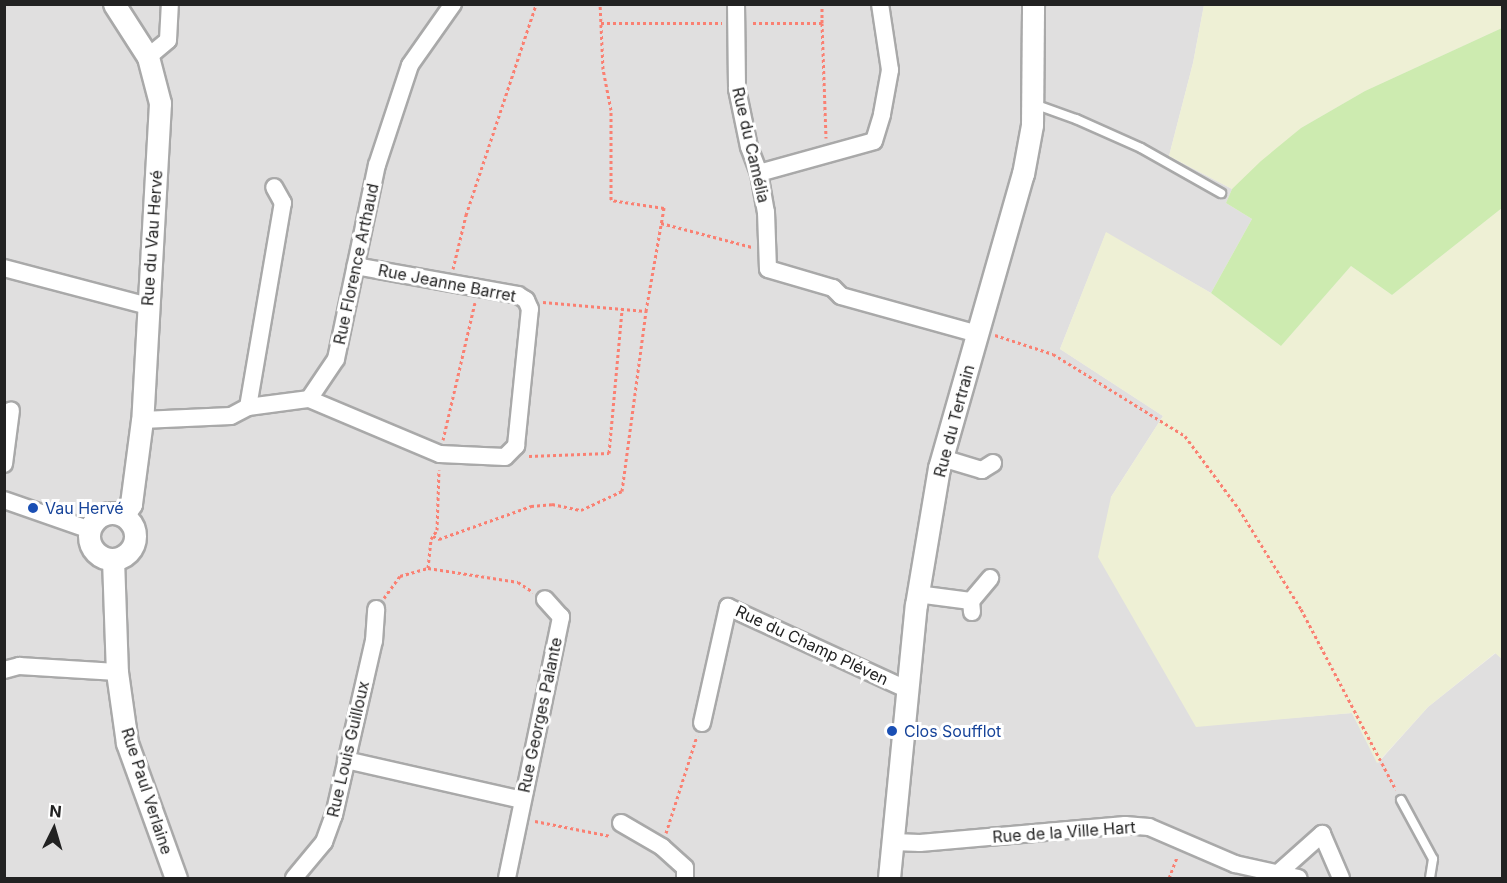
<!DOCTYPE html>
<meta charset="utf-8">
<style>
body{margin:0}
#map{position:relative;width:1507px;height:883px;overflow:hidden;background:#f2efe9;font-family:Inter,sans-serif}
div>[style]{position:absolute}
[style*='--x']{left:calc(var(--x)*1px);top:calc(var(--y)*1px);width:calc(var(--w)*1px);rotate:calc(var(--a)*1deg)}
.residential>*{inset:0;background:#e0dfdf}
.farmland>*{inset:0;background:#eef0d5}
.grass>*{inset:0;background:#cdebb0}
.path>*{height:3px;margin-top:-1.5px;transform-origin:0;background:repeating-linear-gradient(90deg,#fa8072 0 3px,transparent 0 6px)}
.roads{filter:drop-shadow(2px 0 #a9a9a9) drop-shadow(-2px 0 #a9a9a9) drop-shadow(0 2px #a9a9a9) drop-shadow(0 -2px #a9a9a9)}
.service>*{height:8px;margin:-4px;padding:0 4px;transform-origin:4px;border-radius:4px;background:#fff}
.minor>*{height:16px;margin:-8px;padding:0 8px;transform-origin:8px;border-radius:8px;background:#fff}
.tertiary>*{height:21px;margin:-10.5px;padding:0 10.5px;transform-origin:10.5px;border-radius:10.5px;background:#fff}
.tertiary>.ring{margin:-10.5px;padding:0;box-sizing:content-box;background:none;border:21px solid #fff;border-radius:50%}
.dots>*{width:16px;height:16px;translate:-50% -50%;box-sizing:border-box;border:3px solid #fff;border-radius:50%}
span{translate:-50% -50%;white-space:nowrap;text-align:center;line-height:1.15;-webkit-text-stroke:6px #fff;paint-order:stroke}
.street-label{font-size:16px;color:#222}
.transit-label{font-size:16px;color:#164399}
.left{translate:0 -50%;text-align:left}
.frame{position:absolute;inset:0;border:6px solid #222;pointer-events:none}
.north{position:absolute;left:24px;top:799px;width:60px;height:60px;-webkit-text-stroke:4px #fff;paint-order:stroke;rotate:5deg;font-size:16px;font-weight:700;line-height:24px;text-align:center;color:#222}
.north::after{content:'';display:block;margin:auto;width:21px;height:27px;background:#222;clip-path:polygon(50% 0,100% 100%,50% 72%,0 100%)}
</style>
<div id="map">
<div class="residential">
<i style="clip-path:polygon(5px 5px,1204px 5px,1193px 63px,1169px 156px,1232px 189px,1226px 203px,1252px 219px,1211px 293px,1106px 233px,1060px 349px,1163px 416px,1111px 497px,1196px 726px,1352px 713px,1378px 763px,1428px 707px,1496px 653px,1502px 659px,1502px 878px,5px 878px)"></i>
</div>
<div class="farmland">
<i style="clip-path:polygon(1204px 5px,1502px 5px,1502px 28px,1365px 91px,1301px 128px,1232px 189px,1169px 156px,1193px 63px)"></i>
<i style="clip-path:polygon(1502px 208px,1502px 659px,1495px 653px,1428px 707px,1377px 763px,1352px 713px,1196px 727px,1098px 557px,1111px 497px,1163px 416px,1060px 349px,1106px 232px,1211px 293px,1281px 346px,1351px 266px,1392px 295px)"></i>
</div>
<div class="grass">
<i style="clip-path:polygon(1502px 28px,1502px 208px,1392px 295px,1351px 266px,1281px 346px,1211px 293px,1252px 219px,1226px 203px,1232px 189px,1261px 161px,1301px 128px,1365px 91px)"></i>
</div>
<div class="path">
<i style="--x:601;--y:23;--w:121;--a:0"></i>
<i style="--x:753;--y:23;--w:69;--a:0"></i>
<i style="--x:822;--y:23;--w:19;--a:-90"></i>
<i style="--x:822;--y:23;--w:115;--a:88"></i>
<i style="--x:661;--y:223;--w:94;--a:14.8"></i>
<i style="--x:453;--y:269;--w:56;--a:-76.5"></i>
<i style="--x:466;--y:215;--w:222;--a:-71.6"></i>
<i style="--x:543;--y:302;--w:103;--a:5"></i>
<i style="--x:995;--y:335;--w:61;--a:18.1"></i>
<i style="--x:1053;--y:354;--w:155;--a:31.8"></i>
<i style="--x:1185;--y:436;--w:91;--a:53.5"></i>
<i style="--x:1239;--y:509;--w:118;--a:58.2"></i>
<i style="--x:1301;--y:609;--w:204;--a:62.3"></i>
<i style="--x:443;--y:440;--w:141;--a:-76.9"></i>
<i style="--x:529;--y:456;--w:80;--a:-2.1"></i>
<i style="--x:609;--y:453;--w:145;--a:-84.8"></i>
<i style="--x:433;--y:536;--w:7;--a:27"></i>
<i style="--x:439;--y:539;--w:98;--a:-19.7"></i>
<i style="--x:531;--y:506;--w:21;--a:-5"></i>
<i style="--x:552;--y:504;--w:30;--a:12"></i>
<i style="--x:581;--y:510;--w:45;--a:-24.9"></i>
<i style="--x:622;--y:491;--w:182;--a:-82.4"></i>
<i style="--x:646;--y:311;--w:105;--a:-80.1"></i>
<i style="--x:664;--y:208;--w:54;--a:-171.4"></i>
<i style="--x:611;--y:200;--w:90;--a:-90"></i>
<i style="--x:611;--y:110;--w:42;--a:-101"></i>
<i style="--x:603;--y:69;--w:65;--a:-92.6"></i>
<i style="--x:428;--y:568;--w:29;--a:-84"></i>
<i style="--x:431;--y:539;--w:11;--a:-56"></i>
<i style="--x:437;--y:530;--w:60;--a:-88.1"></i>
<i style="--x:384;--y:598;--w:27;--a:-54"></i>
<i style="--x:400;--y:576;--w:29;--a:-16"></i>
<i style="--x:428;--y:568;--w:91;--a:8.8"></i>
<i style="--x:518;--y:582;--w:18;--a:34"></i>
<i style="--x:535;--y:821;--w:77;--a:11.2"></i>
<i style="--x:666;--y:833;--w:102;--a:-72.3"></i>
<i style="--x:1169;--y:878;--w:22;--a:-69"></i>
</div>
<div class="roads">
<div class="service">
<i style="--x:1034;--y:104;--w:45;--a:19.7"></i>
<i style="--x:1076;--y:119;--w:71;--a:24"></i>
<i style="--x:1141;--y:148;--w:92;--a:29.4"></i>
<i style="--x:1401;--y:800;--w:67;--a:61.5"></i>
<i style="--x:1433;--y:859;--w:19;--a:99"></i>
</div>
<div class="minor">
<i style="--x:736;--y:4;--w:85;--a:89.3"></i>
<i style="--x:737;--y:89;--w:59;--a:78.3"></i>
<i style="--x:749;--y:147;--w:28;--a:69"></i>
<i style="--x:759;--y:173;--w:40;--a:80"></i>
<i style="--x:766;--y:212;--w:57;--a:88"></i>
<i style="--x:768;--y:269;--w:68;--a:16.3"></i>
<i style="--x:833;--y:288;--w:11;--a:45"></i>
<i style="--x:841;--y:296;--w:142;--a:15.5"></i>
<i style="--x:148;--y:57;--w:26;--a:-40"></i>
<i style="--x:168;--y:40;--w:36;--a:-87"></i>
<i style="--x:759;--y:173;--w:119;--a:-15.5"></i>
<i style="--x:874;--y:141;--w:28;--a:-73"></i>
<i style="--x:882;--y:114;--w:45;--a:-79.7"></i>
<i style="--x:890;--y:70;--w:67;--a:-98.6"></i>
<i style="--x:4;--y:268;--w:149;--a:14.8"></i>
<i style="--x:309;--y:399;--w:142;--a:22.8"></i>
<i style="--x:440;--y:454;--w:65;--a:2.6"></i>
<i style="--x:505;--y:457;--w:16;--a:-45"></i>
<i style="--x:516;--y:446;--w:138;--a:-84.2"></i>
<i style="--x:530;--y:309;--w:10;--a:-114"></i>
<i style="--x:526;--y:300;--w:9;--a:-148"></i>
<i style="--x:518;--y:295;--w:165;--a:-169.9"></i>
<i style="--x:248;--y:407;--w:62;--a:-7.5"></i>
<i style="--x:309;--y:399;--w:48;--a:-56"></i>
<i style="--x:336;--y:359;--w:198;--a:-78.1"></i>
<i style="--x:377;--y:165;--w:105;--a:-71.7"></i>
<i style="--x:410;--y:65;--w:75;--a:-54.8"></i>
<i style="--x:142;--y:420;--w:89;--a:-2.6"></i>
<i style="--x:231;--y:416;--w:19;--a:-28"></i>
<i style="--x:248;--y:407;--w:207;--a:-80.3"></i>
<i style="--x:283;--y:203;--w:18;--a:-119"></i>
<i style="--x:942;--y:458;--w:42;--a:16.7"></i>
<i style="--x:982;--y:470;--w:13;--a:-32"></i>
<i style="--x:4;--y:464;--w:54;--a:-82.6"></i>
<i style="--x:4;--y:500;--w:91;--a:19.2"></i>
<i style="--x:917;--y:594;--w:54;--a:7.4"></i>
<i style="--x:972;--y:612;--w:11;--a:-95"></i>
<i style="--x:971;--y:601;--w:30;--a:-50"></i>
<i style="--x:4;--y:670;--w:16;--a:-15"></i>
<i style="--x:19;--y:666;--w:98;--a:3.5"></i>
<i style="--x:702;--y:723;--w:119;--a:-77.4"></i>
<i style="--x:728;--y:607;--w:196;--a:24.7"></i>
<i style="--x:346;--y:760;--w:180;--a:12.8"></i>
<i style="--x:621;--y:823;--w:48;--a:30.3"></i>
<i style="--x:662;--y:847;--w:31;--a:42"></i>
<i style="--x:685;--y:868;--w:10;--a:90"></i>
<i style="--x:893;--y:842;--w:27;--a:2"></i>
<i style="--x:920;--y:843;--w:206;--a:-5"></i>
<i style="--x:1125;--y:825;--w:24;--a:5"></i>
<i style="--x:1149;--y:827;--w:94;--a:23.3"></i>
<i style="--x:1235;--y:864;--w:65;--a:12.5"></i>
<i style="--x:1276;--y:875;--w:62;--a:-41.7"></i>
<i style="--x:1322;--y:834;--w:48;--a:66.6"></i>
<i style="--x:294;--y:878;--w:47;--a:-50.2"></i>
<i style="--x:324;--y:842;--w:29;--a:-70"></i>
<i style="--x:334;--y:815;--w:179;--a:-77.1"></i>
<i style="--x:374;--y:641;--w:32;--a:-86"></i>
<i style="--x:507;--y:878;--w:267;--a:-78.3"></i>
<i style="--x:561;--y:617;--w:24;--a:-132"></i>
</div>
<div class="tertiary">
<i style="--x:114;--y:4;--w:63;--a:57.3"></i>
<i style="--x:148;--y:57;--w:48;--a:75.4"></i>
<i style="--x:160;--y:103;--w:318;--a:93.2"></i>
<i style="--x:142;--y:420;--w:85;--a:97.5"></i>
<i style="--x:131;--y:504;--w:14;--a:124"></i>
<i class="ring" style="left:89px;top:513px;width:25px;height:25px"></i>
<i style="--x:113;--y:559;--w:113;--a:88"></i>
<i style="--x:117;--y:672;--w:72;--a:82"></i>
<i style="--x:127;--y:743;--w:144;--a:70.1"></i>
<i style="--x:889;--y:878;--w:274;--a:-84.4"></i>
<i style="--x:916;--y:605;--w:139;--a:-80.5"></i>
<i style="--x:939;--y:468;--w:306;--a:-74.1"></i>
<i style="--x:1023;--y:174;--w:50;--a:-79.6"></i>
<i style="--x:1032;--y:125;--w:121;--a:-89.5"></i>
</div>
</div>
<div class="dots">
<i style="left:33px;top:508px;background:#1a4fb4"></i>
<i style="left:892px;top:731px;background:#1a4fb4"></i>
</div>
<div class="street-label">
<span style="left:751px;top:145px;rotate:77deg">Rue du Camélia</span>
<span style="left:152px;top:238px;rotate:-86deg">Rue du Vau Hervé</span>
<span style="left:356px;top:264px;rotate:-78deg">Rue Florence Arthaud</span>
<span style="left:447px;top:283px;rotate:11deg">Rue Jeanne Barret</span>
<span style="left:954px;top:421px;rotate:-75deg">Rue du Tertrain</span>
<span style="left:812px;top:645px;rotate:25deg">Rue du Champ Pléven</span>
<span style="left:540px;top:715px;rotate:-78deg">Rue Georges Palante</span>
<span style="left:348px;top:749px;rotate:-77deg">Rue Louis Guilloux</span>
<span style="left:147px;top:791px;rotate:72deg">Rue Paul Verlaine</span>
<span style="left:1064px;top:832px;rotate:-4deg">Rue de la Ville Hart</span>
</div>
<div class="transit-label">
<span class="left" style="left:45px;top:508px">Vau Hervé</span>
<span class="left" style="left:904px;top:731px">Clos Soufflot</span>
</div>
<div class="frame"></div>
<div class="north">N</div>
</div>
